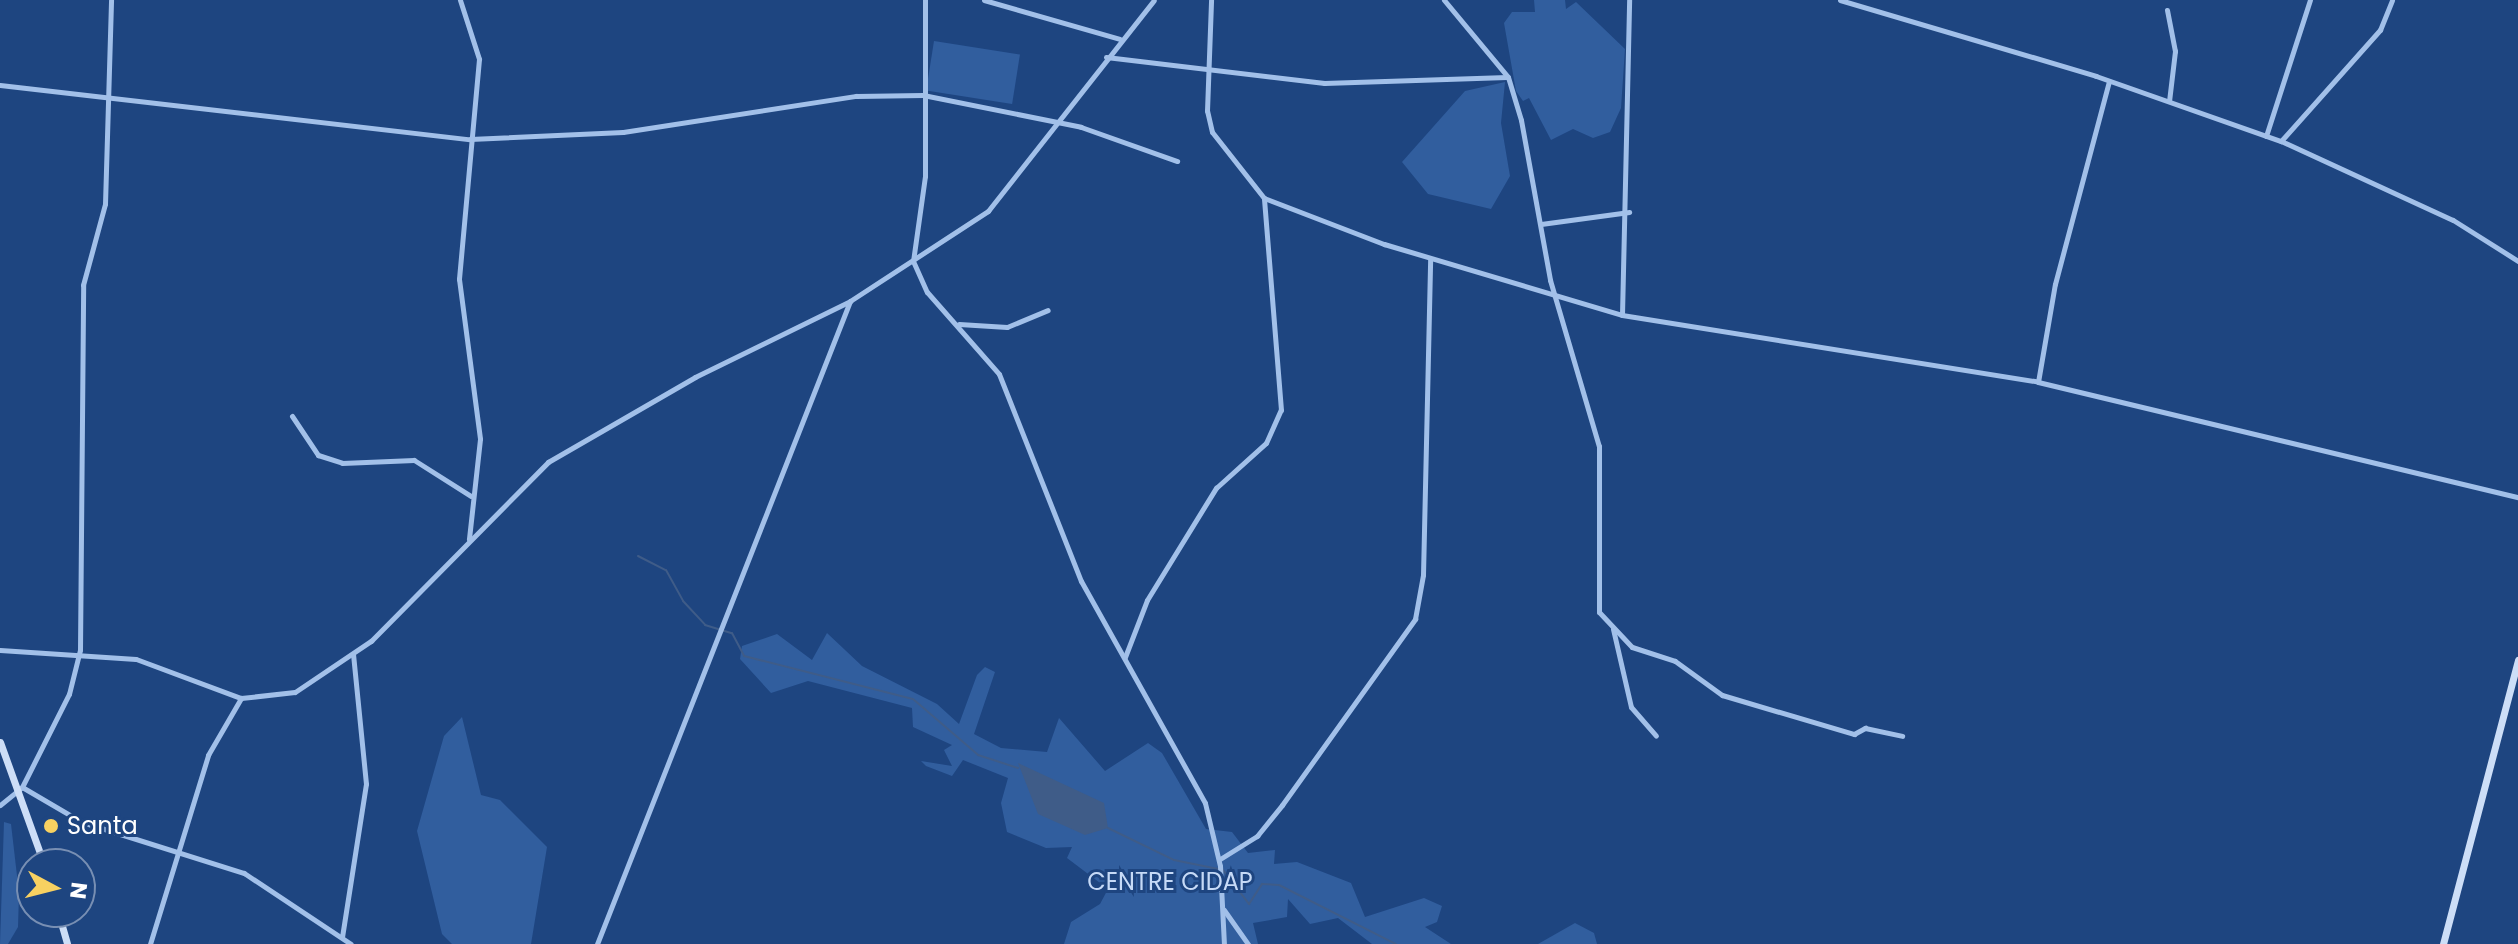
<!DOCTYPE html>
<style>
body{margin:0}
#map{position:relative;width:2518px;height:944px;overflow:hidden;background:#1e4580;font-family:Poppins,sans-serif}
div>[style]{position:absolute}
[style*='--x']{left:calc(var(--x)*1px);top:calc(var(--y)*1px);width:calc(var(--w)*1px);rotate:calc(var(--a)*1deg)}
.green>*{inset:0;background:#315e9e;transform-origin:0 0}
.water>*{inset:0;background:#3f5c88}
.stream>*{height:2px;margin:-1px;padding:0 1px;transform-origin:1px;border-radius:1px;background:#3f5c88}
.street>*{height:5px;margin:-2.5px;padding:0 2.5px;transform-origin:2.5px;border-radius:2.5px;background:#a2c0e9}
.secondary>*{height:7px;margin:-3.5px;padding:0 3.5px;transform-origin:3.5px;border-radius:3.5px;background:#cddef7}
.dots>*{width:22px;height:22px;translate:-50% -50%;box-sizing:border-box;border:4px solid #1e4580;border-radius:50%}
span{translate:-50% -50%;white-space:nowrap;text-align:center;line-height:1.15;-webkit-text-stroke:6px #1e4580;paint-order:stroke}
.poi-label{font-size:24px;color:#fff}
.left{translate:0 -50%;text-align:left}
.park-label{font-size:24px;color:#c6daf7}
.north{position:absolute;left:16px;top:848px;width:80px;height:80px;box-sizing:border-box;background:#1e4580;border:2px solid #788fb3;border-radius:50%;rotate:97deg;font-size:22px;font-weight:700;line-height:32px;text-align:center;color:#fff}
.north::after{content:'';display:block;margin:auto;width:28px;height:36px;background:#f8d161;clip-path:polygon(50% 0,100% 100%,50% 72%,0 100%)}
</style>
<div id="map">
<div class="green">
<i style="clip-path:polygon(1534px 0,1565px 0,1566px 9px,1576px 2px,1625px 49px,1621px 108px,1610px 132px,1593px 138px,1573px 129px,1551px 140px,1529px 98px,1523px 101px,1516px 91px,1504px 23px,1512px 12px,1535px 12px)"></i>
<i style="left:934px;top:41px;width:87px;height:50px;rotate:9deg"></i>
<i style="clip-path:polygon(1505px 82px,1501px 123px,1510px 176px,1491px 209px,1428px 194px,1402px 162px,1465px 91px)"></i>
<i style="clip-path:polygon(827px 633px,862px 666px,937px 704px,959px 724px,977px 675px,985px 667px,995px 672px,974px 734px,1001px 748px,1047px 752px,1059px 718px,1105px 771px,1148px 743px,1162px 753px,1206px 829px,1232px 832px,1248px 853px,1275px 850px,1274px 864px,1297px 862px,1351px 883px,1365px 917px,1424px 898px,1442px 906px,1437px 922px,1425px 927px,1451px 944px,1372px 944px,1338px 918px,1310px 924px,1288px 899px,1287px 917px,1253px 923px,1258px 944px,1064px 944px,1071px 922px,1100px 904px,1108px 889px,1067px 858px,1072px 847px,1046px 848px,1007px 832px,1001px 803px,1008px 778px,963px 760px,952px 776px,926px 766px,921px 761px,952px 766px,944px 750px,952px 745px,913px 727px,912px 708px,808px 681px,771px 693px,740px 659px,742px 646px,777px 634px,812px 660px)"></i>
<i style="clip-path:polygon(462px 717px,481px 795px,500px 800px,547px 847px,531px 944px,452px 944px,442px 934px,417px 831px,444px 736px)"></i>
<i style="clip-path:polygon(4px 822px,11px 824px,19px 893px,18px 927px,8px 944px,0 944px)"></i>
<i style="clip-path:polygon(1575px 923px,1594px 933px,1597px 944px,1538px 944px)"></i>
</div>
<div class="water">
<i style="clip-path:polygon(1018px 763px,1104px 803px,1108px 828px,1085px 835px,1038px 814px)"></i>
</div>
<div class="stream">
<i style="--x:638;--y:556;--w:31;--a:27"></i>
<i style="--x:666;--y:570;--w:35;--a:61"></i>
<i style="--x:683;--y:601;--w:33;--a:47"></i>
<i style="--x:705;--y:625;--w:28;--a:17"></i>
<i style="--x:732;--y:633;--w:26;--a:62"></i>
<i style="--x:744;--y:656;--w:174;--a:14.3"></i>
<i style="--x:913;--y:699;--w:86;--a:40.7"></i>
<i style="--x:978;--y:755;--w:42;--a:18"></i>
<i style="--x:1108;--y:828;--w:73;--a:25.9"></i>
<i style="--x:1174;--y:860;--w:50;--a:11.5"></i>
<i style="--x:1223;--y:870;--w:43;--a:52.6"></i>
<i style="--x:1249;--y:904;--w:24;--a:-57"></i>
<i style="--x:1262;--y:884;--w:17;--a:3"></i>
<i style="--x:1279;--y:885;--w:131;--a:26.8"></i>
</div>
<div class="street">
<i style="--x:460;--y:0;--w:62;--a:72.1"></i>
<i style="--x:479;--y:59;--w:221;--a:95.2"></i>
<i style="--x:459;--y:279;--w:161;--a:82.5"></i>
<i style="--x:480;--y:439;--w:101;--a:96.3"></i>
<i style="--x:925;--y:0;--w:176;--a:90"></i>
<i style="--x:925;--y:176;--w:86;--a:98"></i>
<i style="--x:913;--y:261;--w:34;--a:66"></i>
<i style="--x:927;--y:292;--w:109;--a:48.7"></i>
<i style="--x:999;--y:374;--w:223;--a:68.4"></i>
<i style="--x:1081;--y:581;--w:254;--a:60.8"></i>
<i style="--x:1205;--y:803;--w:65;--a:76.6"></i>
<i style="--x:1220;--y:866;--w:78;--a:87.1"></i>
<i style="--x:984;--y:0;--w:141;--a:16"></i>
<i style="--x:1444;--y:0;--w:100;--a:50.3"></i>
<i style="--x:1508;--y:77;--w:45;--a:73.2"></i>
<i style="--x:1521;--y:120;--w:163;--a:79.7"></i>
<i style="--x:1550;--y:280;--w:173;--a:73.6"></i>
<i style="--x:1599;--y:446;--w:166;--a:90"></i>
<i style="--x:1599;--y:612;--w:48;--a:46.7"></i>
<i style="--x:1632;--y:647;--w:45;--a:18"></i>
<i style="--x:1675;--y:661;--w:58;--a:35.9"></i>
<i style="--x:1722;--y:695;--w:138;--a:16.5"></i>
<i style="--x:1854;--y:734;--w:13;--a:-29"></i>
<i style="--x:1865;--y:728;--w:38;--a:12"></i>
<i style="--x:1840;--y:0;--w:267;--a:16.5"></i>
<i style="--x:2096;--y:76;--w:196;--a:19.4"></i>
<i style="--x:2281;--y:141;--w:189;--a:24.7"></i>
<i style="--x:2453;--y:220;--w:77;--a:32.2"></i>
<i style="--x:2167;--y:10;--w:42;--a:79"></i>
<i style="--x:2175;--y:51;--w:50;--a:96.8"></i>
<i style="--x:1106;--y:57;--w:220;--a:6.8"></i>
<i style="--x:1324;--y:83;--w:183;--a:-1.9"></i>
<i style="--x:0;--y:85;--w:473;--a:6.6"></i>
<i style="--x:470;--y:139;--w:153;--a:-2.6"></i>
<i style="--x:623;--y:132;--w:236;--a:-8.8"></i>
<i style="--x:856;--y:96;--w:67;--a:-0.9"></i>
<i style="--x:923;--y:95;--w:161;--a:11.4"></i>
<i style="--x:1081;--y:127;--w:102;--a:19.5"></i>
<i style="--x:2266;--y:136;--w:143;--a:-72.1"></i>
<i style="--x:2281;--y:141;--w:149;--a:-48.3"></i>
<i style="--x:2380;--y:30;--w:32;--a:-68"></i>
<i style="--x:1264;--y:198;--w:129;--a:21"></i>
<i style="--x:1384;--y:244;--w:248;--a:16.6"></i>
<i style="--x:1622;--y:315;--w:421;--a:9.1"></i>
<i style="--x:2038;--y:382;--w:494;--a:13.5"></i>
<i style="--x:1541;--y:224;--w:89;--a:-7.8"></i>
<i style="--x:1622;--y:315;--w:315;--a:-88.7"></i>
<i style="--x:959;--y:324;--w:48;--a:3.6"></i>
<i style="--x:1007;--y:327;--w:44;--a:-22.5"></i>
<i style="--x:2038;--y:382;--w:99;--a:-80.2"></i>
<i style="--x:2055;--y:284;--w:210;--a:-75.1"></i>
<i style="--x:292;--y:416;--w:47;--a:56.3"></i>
<i style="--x:318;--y:455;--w:25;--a:18"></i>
<i style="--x:342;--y:463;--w:72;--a:-2.4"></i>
<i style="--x:414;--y:460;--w:67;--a:32.3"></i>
<i style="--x:1613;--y:629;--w:80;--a:77"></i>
<i style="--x:1631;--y:707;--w:38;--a:49"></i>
<i style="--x:0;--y:650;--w:136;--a:3.8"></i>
<i style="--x:136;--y:659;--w:112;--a:20.4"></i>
<i style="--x:241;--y:698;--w:54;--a:-6.3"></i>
<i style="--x:295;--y:692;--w:92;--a:-33.9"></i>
<i style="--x:371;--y:641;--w:252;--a:-45.3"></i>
<i style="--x:548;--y:462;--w:170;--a:-30"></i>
<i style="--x:695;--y:377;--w:173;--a:-26.1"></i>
<i style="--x:850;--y:301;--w:165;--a:-33.1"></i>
<i style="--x:988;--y:211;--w:268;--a:-51.8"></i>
<i style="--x:1125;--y:657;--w:61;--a:-68.9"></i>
<i style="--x:1147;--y:600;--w:132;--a:-58.4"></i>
<i style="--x:1216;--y:488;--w:67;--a:-42"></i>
<i style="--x:1266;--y:443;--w:36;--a:-66"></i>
<i style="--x:1281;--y:410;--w:213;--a:-94.6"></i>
<i style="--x:1264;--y:198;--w:84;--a:-128.2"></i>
<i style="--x:1212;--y:132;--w:22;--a:-103"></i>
<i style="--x:1207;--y:111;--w:111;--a:-87.9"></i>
<i style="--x:22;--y:787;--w:69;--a:30.3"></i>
<i style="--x:82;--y:822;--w:170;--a:17.5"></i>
<i style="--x:244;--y:873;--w:128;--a:33.6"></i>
<i style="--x:0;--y:805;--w:28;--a:-39"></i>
<i style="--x:22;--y:787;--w:104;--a:-63.2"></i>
<i style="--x:69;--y:694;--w:45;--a:-76"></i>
<i style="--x:80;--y:650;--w:365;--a:-89.5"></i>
<i style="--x:83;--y:285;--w:84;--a:-74.8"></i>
<i style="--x:105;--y:204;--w:204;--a:-88.3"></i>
<i style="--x:1220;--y:859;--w:44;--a:-31.9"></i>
<i style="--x:1257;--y:836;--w:40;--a:-51"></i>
<i style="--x:1282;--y:805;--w:229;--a:-54.4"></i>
<i style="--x:1415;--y:619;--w:45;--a:-79.7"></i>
<i style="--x:1423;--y:575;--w:316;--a:-88.7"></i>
<i style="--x:1224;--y:910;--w:42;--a:54.8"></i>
<i style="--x:342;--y:937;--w:155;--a:-81.1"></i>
<i style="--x:366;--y:784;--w:131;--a:-95.7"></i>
<i style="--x:150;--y:944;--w:198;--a:-72.9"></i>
<i style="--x:208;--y:755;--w:66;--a:-59.9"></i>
<i style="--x:597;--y:944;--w:691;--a:-68.52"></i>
</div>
<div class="secondary">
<i style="--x:0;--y:742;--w:130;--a:70.2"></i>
<i style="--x:58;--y:912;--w:33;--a:74"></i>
<i style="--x:2443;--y:944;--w:294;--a:-75.2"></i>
</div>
<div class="dots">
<i style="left:51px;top:826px;background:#f8d161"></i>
</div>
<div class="poi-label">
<span class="left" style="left:67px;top:826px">Santa</span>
</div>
<div class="park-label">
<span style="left:1170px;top:882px">CENTRE CIDAP</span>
</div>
<div class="north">N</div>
</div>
